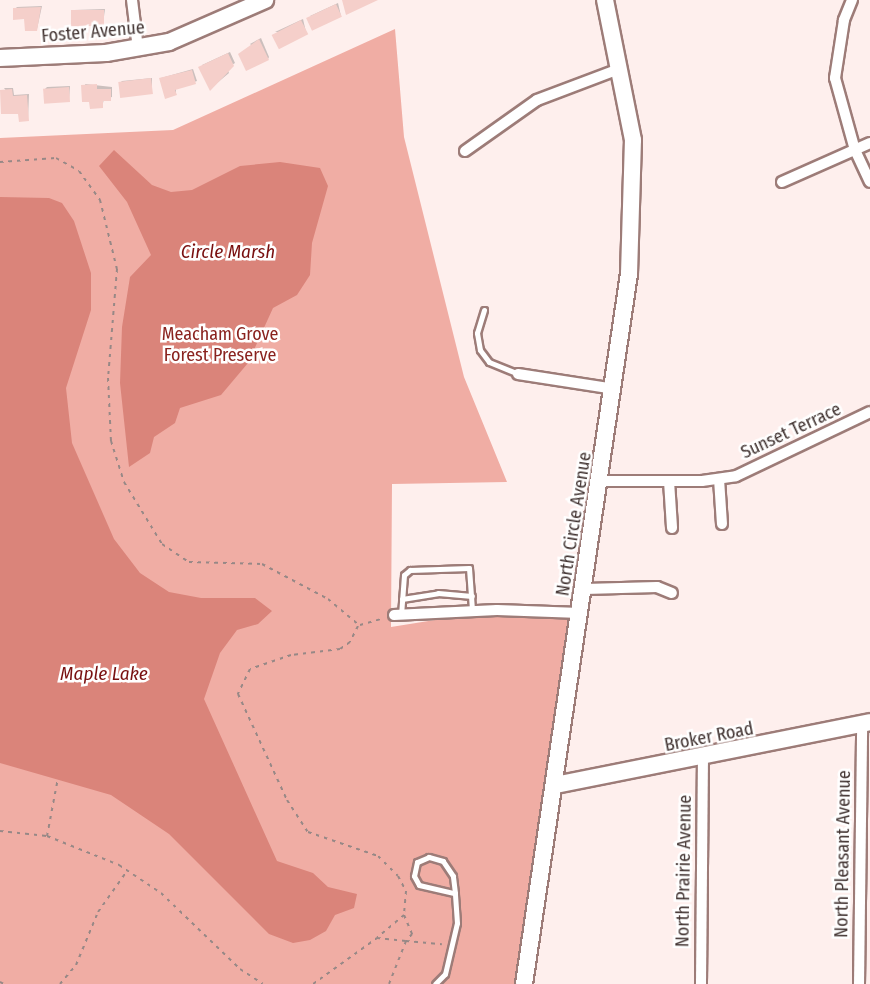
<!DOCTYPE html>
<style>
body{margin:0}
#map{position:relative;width:870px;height:984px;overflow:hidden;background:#feefed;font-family:"Fira Sans Condensed",sans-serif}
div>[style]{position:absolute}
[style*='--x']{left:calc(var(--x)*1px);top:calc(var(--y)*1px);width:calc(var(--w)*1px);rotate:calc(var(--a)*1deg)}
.green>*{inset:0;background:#f0ada4}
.water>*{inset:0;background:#da847a}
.shadow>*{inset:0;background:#0003}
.building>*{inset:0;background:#f5cfca;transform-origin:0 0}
.path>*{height:2px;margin-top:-1px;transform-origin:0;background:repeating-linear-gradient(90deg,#978886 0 3.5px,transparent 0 8.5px)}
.roads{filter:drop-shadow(2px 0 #9d7c78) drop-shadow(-2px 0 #9d7c78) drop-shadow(0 2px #9d7c78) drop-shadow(0 -2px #9d7c78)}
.lane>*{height:5px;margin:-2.5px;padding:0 2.5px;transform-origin:2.5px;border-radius:2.5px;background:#fff}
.street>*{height:10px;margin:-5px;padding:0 5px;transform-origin:5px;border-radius:5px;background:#fff}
.secondary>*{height:16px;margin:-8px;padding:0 8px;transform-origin:8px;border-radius:8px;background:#fff}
span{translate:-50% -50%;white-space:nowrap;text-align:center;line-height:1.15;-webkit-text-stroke:5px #fff;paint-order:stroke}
.street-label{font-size:18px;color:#403230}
.park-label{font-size:18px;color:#8a231f}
.water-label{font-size:19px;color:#791010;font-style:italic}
</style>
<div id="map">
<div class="green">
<i style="clip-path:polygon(395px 29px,404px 137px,464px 377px,507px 482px,392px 484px,391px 627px,497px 610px,580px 613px,523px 984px,0 984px,0 138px,173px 130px)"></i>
</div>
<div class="water">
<i style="clip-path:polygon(114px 150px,152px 185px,171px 192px,192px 190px,240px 166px,280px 162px,320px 168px,328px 186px,312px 243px,310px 275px,297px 295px,273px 308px,248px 363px,221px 395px,180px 408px,175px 423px,154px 437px,150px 453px,129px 467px,120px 383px,122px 327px,130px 277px,151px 255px,127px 202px,99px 166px)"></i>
<i style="clip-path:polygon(0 197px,49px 198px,62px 203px,74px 221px,91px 273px,91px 310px,66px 388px,72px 443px,114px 539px,140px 573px,169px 592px,201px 598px,255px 598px,272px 611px,258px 624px,237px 630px,220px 653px,204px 699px,277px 861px,313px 873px,328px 887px,357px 894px,354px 908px,335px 915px,326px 931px,310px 940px,293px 943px,269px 934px,169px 834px,111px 795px,0 763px)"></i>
</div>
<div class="shadow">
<i style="clip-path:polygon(338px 3px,341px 16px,310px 16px)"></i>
<i style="clip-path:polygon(42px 6px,37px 29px,15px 9px,17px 7px)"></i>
<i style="clip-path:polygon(105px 9px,103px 24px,72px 12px,74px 10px)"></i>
<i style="clip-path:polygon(303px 19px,306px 32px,275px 32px)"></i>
<i style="clip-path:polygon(261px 38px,269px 57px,268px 59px,250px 44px)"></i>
<i style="clip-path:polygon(230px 52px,235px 63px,227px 68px,229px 73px,210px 89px,202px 65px)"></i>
<i style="clip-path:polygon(193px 69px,197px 81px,176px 88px,176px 94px,161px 78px)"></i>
<i style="clip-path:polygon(152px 78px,152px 92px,120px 83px,122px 81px)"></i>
<i style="clip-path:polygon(85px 84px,112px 87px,112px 97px,104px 99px,102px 107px,91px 100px)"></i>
<i style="clip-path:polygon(70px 86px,69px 100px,45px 89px,47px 87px)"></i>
<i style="clip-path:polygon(4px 88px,13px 88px,14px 95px,29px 94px,28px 120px)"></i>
</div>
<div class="building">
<i style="clip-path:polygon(342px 0,378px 0,346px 15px)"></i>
<i style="left:336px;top:4px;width:14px;height:33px;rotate:65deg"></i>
<i style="clip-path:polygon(41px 7px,37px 31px,25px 31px,24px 19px,13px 20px,13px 8px)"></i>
<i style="left:104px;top:10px;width:16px;height:33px;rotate:90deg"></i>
<i style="left:301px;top:20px;width:16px;height:33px;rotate:63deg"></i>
<i style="clip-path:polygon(259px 39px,269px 60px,246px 71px,238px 54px)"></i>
<i style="clip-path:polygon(228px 53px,234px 66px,210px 91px,198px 67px)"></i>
<i style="clip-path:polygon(192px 70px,196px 84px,175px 90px,177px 95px,165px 99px,159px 78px)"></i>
<i style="left:151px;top:78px;width:16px;height:33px;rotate:83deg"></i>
<i style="clip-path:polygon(97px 84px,97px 89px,111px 89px,111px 101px,103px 101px,103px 108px,90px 109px,89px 102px,82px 102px,81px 85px)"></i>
<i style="left:69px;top:87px;width:15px;height:26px;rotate:86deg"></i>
<i style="clip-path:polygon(12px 89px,13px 96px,27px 95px,29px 121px,19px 122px,18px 114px,1px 114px,0 90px)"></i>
</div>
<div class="path">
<i style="--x:0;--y:162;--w:56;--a:-4.1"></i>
<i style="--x:56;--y:158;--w:26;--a:29"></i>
<i style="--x:79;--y:171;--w:36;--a:54"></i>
<i style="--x:100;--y:200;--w:71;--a:76.2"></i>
<i style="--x:117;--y:269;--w:109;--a:94.7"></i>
<i style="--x:108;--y:378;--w:63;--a:87.3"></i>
<i style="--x:111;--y:441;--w:43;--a:72.4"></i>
<i style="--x:124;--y:482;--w:73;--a:58.5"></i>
<i style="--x:162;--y:544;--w:32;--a:34"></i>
<i style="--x:189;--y:562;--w:73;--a:1.6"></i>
<i style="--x:262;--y:564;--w:75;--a:27.9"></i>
<i style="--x:328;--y:599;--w:40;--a:40"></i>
<i style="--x:360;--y:625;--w:25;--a:-16"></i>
<i style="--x:358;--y:626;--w:18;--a:117"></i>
<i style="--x:350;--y:642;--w:12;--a:145"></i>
<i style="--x:340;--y:649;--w:49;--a:173"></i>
<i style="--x:291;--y:655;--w:43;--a:161.1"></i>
<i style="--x:250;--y:669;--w:28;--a:116"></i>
<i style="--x:238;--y:694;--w:117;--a:65.2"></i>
<i style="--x:287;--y:800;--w:38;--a:57"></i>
<i style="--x:308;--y:832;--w:74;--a:18.9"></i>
<i style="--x:378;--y:856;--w:28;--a:45"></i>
<i style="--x:398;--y:876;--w:17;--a:62"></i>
<i style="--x:406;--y:891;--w:24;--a:95"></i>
<i style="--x:404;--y:915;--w:35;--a:140"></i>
<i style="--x:0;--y:831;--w:47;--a:6.1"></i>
<i style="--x:47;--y:836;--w:78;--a:21.9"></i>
<i style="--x:119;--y:865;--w:50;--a:33.7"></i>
<i style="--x:161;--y:893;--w:110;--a:43.9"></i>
<i style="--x:240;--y:969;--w:27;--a:33"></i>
<i style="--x:47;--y:836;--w:59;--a:-79.3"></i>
<i style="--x:404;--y:915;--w:21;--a:67"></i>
<i style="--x:412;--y:934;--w:9;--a:131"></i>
<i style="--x:406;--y:941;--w:36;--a:5"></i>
<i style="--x:0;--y:982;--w:4;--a:27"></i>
<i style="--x:60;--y:984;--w:25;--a:-50"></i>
<i style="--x:76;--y:965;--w:57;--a:-67.5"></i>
<i style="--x:98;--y:912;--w:50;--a:-54.7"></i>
<i style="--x:313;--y:984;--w:79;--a:-35.7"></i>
<i style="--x:377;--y:938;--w:29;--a:6"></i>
<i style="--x:406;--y:941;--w:46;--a:111.6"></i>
</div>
<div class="roads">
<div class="lane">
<i style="--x:484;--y:310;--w:24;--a:107"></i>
<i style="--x:477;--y:333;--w:17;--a:80"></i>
<i style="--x:480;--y:350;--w:15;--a:53"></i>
<i style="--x:489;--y:362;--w:31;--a:22"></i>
<i style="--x:402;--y:599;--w:36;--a:-9"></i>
<i style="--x:438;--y:593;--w:34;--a:5"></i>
<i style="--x:401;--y:615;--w:40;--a:-85.7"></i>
<i style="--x:404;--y:575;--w:8;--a:-40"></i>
<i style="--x:410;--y:570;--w:59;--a:-1.9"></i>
<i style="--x:469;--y:568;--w:42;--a:85.9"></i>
<i style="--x:435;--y:984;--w:14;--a:-45"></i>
<i style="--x:445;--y:974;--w:52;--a:-76.8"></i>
<i style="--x:457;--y:923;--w:30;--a:-94"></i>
<i style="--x:455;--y:893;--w:17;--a:-97"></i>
<i style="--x:453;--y:876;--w:18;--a:-124"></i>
<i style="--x:443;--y:861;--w:15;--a:-164"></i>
<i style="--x:429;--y:857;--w:13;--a:157"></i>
<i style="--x:417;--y:862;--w:14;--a:102"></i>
<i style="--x:414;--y:876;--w:10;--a:61"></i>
<i style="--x:419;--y:885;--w:37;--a:13"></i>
</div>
<div class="street">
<i style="--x:132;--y:0;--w:49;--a:83"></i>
<i style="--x:852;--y:0;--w:22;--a:112"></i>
<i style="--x:844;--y:20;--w:59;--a:98.8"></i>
<i style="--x:835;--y:78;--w:75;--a:74.5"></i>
<i style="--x:855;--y:150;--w:35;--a:65"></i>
<i style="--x:465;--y:151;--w:88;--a:-35.3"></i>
<i style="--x:537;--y:100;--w:88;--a:-20.7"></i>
<i style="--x:782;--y:182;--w:96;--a:-23.9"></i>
<i style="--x:518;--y:374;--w:98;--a:8.8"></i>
<i style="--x:719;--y:479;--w:45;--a:86.2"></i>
<i style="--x:601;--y:481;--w:101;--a:0"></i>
<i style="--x:702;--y:481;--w:34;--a:-8"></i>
<i style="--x:736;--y:476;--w:148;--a:-25.5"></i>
<i style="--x:669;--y:481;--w:47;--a:86.3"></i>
<i style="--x:585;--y:589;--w:72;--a:-1.6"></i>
<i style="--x:657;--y:587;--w:16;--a:22"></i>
<i style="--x:394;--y:615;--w:103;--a:-2.8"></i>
<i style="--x:497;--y:610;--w:83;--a:2.1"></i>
<i style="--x:701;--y:984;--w:225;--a:-89.5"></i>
<i style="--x:859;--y:984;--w:260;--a:-89.3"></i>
</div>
<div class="secondary">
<i style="--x:0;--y:58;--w:106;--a:-2.7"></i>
<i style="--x:106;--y:53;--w:64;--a:-9.9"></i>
<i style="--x:169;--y:42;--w:105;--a:-23.6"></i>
<i style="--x:555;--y:785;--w:321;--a:-11.3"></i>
<i style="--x:524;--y:984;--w:718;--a:-81.59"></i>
<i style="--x:629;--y:274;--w:134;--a:-88.3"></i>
<i style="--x:633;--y:140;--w:143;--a:-101.3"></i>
</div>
</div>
<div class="street-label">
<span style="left:93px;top:32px;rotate:-5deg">Foster Avenue</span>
<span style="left:791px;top:431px;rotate:-25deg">Sunset Terrace</span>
<span style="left:574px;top:524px;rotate:-81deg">North Circle Avenue</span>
<span style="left:709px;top:737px;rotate:-11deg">Broker Road</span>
<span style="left:843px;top:854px;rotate:-89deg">North Pleasant Avenue</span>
<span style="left:684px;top:871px;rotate:-89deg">North Prairie Avenue</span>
</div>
<div class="park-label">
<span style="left:220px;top:345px">Meacham Grove<br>Forest Preserve</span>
</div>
<div class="water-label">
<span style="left:228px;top:252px">Circle Marsh</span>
<span style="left:104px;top:674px">Maple Lake</span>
</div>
</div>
